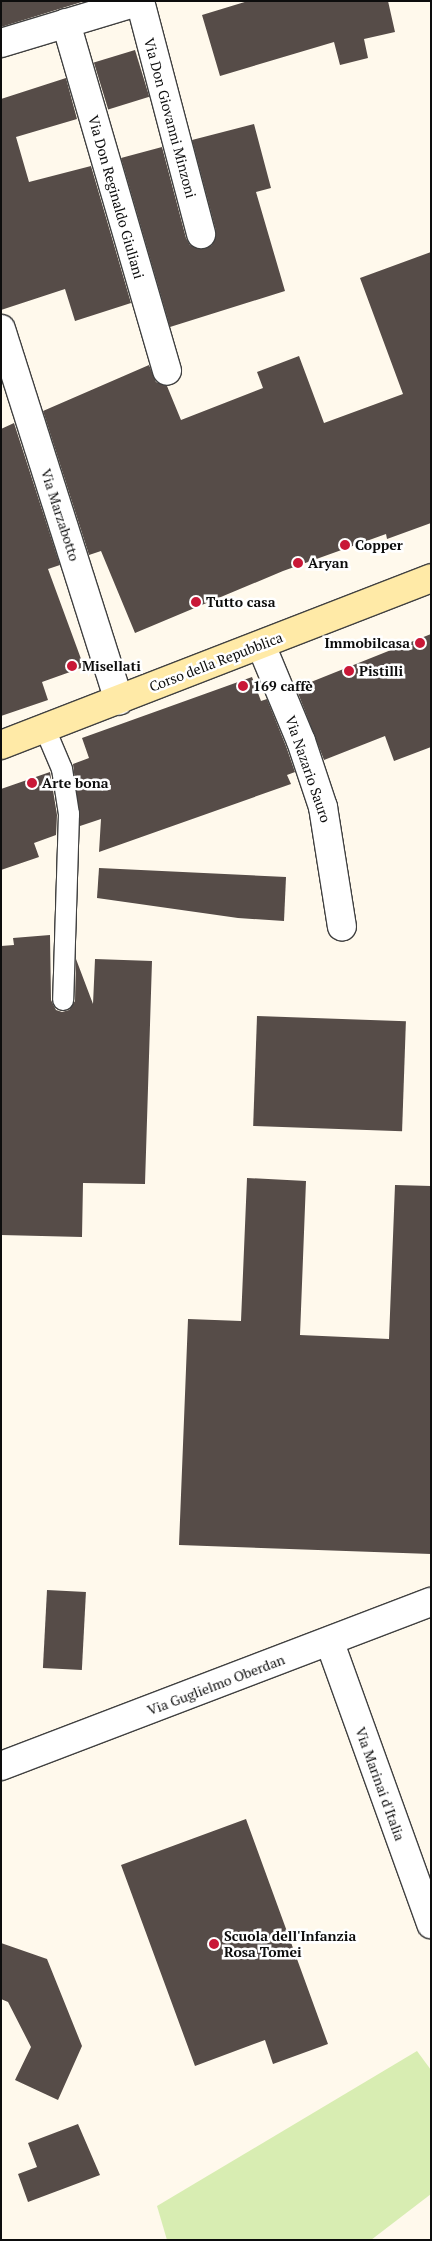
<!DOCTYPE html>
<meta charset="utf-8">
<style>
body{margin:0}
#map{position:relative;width:432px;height:2241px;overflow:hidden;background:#fff9ec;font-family:"PT Serif",serif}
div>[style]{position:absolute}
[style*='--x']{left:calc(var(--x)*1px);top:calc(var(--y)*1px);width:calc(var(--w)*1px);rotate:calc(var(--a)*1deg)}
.green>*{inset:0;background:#d8edb2}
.building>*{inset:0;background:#564c48;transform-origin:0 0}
.roads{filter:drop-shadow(1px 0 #404040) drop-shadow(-1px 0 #404040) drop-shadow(0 1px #404040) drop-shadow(0 -1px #404040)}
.lane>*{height:20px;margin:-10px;padding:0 10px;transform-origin:10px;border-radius:10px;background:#fff}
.street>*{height:28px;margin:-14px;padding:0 14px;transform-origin:14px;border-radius:14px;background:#fff}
.secondary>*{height:28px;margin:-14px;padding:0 14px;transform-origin:14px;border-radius:14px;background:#ffeaa7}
.dots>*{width:14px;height:14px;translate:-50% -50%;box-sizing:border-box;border:2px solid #fff;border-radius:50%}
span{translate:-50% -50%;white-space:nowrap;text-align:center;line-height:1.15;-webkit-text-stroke:5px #fff;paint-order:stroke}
.street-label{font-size:14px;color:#0d0d0d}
.poi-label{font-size:14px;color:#0d0d0d;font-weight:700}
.left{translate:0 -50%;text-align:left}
.right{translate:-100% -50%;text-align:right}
.frame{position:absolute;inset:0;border:2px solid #0d0d0d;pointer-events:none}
</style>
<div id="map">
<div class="green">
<i style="clip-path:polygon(417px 2051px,431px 2070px,431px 2194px,371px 2240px,167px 2240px,157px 2206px)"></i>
</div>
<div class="building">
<i style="clip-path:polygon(1px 1px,85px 1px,1px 27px)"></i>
<i style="clip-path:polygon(248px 1px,388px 1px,395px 32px,364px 39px,368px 58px,340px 65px,334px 42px,220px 76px,202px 15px)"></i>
<i style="left:135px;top:50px;width:49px;height:43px;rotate:73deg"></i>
<i style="clip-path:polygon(66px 78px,77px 119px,16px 137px,29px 182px,91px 166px,131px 303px,75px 321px,65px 289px,1px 310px,1px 99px)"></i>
<i style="clip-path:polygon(254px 124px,271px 188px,256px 192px,285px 291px,170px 327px,121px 158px,162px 147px,186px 238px,190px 245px,204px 249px,212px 245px,216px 231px,192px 140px)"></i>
<i style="clip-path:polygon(431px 252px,431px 523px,387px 539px,386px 534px,283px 571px,135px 633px,101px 551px,89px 555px,43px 411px,149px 365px,156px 382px,167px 386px,181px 420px,263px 388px,257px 372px,299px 356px,324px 423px,403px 394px,360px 278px)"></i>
<i style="clip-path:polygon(14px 423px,60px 565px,48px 569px,84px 667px,42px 682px,48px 700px,1px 716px,1px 429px)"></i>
<i style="clip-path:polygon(431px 634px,431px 747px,394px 761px,385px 736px,324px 760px,296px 688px)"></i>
<i style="clip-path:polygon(252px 677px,261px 701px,267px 699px,286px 746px,295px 772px,287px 775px,291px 784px,99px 852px,101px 819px,80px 826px,73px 764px,89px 758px,82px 738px)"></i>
<i style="clip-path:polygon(50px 772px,57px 815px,56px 835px,34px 843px,39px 857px,1px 870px,1px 789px)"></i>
<i style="clip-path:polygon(99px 868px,286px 877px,284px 921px,238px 918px,97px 898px)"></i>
<i style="clip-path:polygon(50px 935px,51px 1000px,56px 1010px,62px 1012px,69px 1010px,75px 1001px,76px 959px,93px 1004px,95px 959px,152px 961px,145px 1184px,83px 1183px,82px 1237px,1px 1235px,1px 946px,14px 945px,13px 938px)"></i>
<i style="left:257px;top:1016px;width:149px;height:110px;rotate:2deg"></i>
<i style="clip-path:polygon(247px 1178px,306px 1181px,300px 1335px,389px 1339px,395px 1185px,431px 1186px,431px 1554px,179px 1545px,188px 1319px,241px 1321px)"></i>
<i style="left:47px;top:1590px;width:39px;height:78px;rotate:3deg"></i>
<i style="clip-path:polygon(246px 1819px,328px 2044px,273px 2064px,265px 2040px,195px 2066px,121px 1865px)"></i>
<i style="clip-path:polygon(1px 1943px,47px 1959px,82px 2046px,58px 2100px,15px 2080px,31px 2047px,8px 2002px,1px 1999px)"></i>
<i style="clip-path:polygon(78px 2124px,100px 2175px,28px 2202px,18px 2174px,37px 2167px,28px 2143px)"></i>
</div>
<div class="roads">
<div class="lane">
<i style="--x:45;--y:729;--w:43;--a:67"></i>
<i style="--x:62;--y:769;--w:46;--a:81.2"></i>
<i style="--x:69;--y:814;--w:186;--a:91.8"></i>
</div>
<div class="street">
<i style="--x:140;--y:1;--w:241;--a:75.3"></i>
<i style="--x:66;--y:23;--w:362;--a:73.8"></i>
<i style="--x:1;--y:43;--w:145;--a:-16.8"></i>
<i style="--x:1;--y:329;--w:390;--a:72.4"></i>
<i style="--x:261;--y:645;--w:104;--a:67.4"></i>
<i style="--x:301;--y:741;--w:70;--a:71.6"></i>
<i style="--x:323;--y:807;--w:121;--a:81"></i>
<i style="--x:330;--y:1643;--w:299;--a:70.2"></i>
<i style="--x:1;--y:1766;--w:460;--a:-20.9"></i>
</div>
<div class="secondary">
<i style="--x:1;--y:745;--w:461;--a:-21.2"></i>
</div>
</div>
<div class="dots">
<i style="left:345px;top:545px;background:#c91837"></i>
<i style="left:298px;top:563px;background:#c91837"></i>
<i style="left:196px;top:602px;background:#c91837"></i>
<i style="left:420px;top:643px;background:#c91837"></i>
<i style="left:72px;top:666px;background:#c91837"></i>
<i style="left:349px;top:671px;background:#c91837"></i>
<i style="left:243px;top:686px;background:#c91837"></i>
<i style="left:32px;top:783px;background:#c91837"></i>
<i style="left:214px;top:1944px;background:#c91837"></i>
</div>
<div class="street-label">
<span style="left:170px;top:118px;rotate:75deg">Via Don Giovanni Minzoni</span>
<span style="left:116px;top:197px;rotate:74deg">Via Don Reginaldo Giuliani</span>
<span style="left:60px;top:515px;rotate:72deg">Via Marzabotto</span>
<span style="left:216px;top:662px;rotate:-21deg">Corso della Repubblica</span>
<span style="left:308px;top:769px;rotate:71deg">Via Nazario Sauro</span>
<span style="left:216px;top:1685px;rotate:-21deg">Via Guglielmo Oberdan</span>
<span style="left:380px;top:1784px;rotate:70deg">Via Marinai d'Italia</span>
</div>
<div class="poi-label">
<span class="left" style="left:355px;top:545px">Copper</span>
<span class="left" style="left:308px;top:563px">Aryan</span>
<span class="left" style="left:206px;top:602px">Tutto casa</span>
<span class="right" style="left:410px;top:643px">Immobilcasa</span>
<span class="left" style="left:82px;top:666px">Misellati</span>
<span class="left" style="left:359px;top:671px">Pistilli</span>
<span class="left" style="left:253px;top:686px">169 caffè</span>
<span class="left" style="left:42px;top:783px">Arte bona</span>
<span class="left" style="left:224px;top:1944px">Scuola dell'Infanzia<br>Rosa Tomei</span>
</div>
<div class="frame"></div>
</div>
